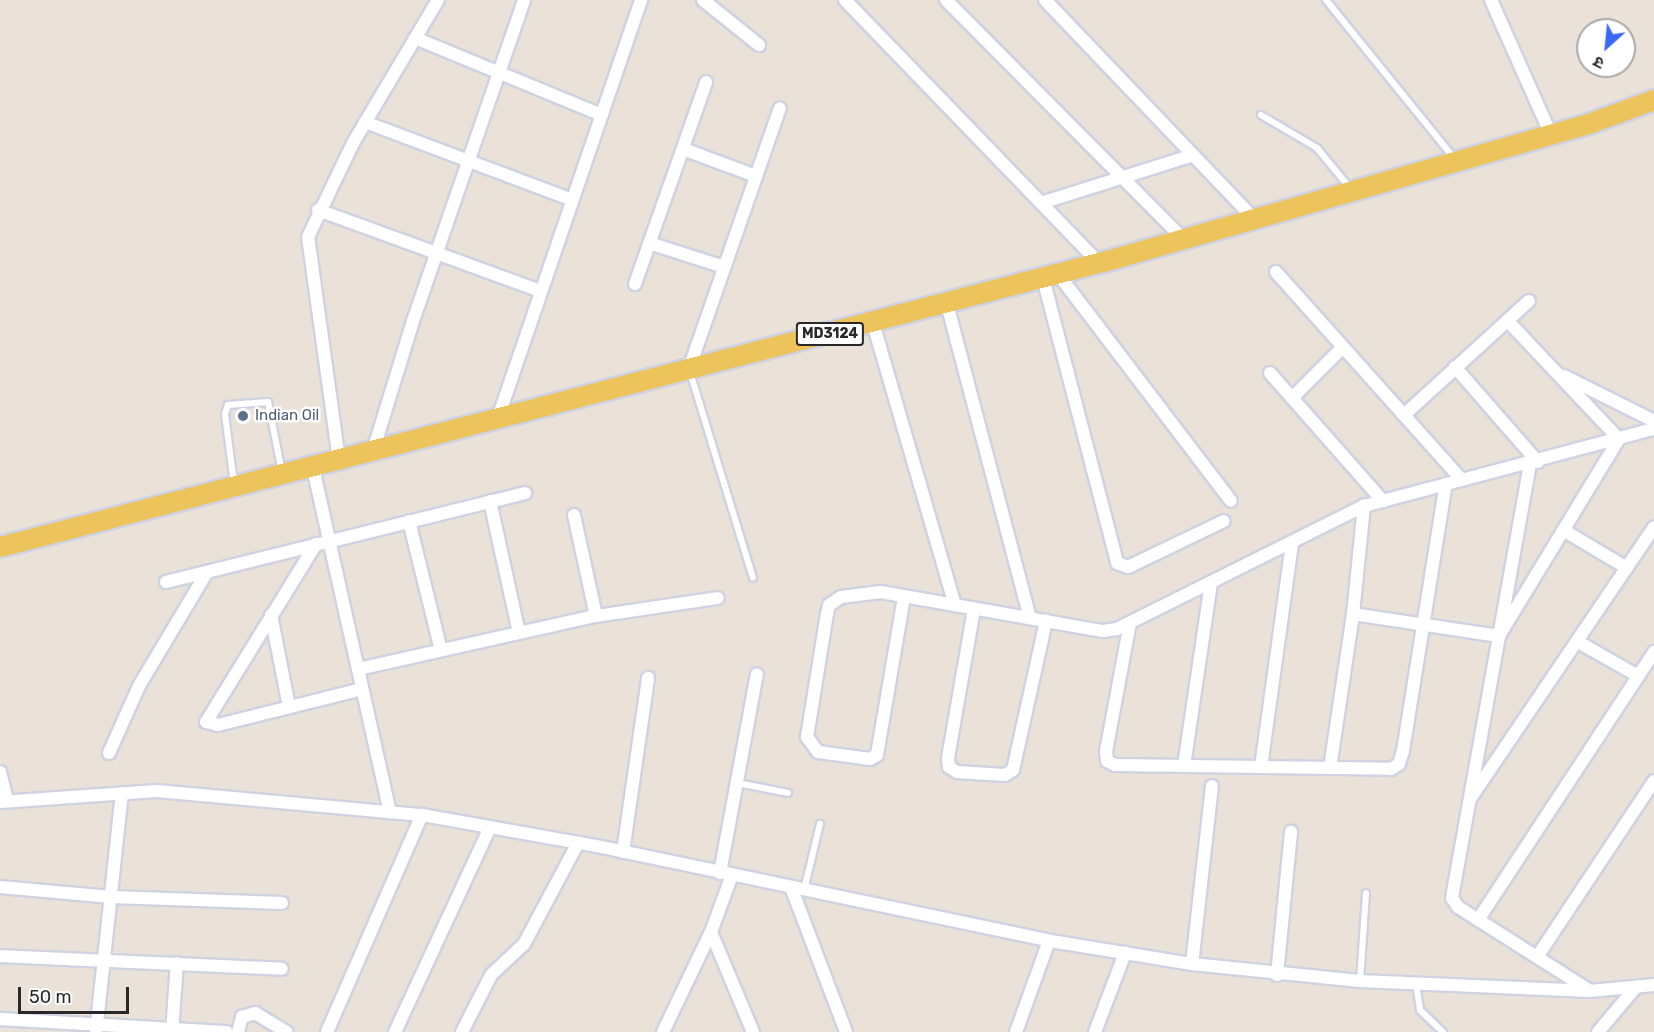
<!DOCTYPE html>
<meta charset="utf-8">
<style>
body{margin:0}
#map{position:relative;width:1654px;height:1032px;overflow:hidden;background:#eae2d9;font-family:Rubik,"Noto Sans Devanagari",sans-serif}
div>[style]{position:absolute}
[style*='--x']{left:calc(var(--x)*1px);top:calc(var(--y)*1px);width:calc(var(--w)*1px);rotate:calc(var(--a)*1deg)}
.roads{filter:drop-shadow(2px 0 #cfd3e1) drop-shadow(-2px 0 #cfd3e1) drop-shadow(0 2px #cfd3e1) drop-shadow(0 -2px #cfd3e1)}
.service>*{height:6px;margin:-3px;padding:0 3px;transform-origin:3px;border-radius:3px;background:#fff}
.minor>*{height:12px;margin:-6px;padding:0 6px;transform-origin:6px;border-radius:6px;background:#fff}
.primary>*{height:20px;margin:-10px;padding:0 10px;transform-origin:10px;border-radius:10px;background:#edc35c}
.dots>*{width:16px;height:16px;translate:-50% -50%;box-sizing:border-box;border:3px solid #fff;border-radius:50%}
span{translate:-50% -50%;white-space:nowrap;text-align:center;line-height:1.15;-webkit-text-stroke:5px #fff;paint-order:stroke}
.shield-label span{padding:2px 4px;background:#fff;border:2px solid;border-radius:4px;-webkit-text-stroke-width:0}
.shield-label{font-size:14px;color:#282828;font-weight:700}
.service-label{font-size:15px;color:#4e5e75}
.left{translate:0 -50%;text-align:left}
.north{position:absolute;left:1576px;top:18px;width:60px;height:60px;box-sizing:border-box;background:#fff;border:2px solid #a9a9a9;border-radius:50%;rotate:207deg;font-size:16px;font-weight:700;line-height:24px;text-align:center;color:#282828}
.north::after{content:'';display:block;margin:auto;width:21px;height:27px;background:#3b68f5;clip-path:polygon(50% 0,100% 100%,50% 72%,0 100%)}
.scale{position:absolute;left:18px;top:987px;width:111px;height:27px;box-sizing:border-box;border:3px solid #282828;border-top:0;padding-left:8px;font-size:18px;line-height:21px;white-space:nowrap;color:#282828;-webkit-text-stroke:4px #fff;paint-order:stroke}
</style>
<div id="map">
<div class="roads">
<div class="service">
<i style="--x:1326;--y:0;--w:203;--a:51"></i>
<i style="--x:1261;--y:115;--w:65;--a:30.5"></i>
<i style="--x:1317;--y:148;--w:52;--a:50.5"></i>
<i style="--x:690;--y:372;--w:215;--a:73"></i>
<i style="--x:234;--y:484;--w:71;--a:-97.3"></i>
<i style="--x:225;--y:414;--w:9;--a:-72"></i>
<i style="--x:228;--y:405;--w:40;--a:-4.3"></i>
<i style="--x:268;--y:402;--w:71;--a:78.7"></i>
<i style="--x:738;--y:783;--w:51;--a:11.3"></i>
<i style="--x:804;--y:890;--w:68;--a:-76.4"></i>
<i style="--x:1360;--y:981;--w:88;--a:-86.1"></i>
<i style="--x:1416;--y:984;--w:26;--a:81"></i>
<i style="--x:1420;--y:1010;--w:32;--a:44"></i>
</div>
<div class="minor">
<i style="--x:703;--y:0;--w:72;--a:38.8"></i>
<i style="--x:845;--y:0;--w:366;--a:46"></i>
<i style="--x:946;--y:0;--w:337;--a:45.2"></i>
<i style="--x:1045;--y:0;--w:303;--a:46.3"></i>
<i style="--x:1491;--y:0;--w:148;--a:66"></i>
<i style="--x:415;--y:38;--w:202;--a:22.4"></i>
<i style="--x:365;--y:122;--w:221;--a:20.6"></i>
<i style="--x:683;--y:149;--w:78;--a:20.3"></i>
<i style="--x:1041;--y:203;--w:159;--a:-17.5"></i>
<i style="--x:318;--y:210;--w:237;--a:20"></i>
<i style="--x:649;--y:243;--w:79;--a:17.7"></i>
<i style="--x:1276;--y:272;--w:279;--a:48.2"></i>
<i style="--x:1058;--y:274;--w:285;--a:52.7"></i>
<i style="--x:1043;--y:278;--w:294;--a:75.4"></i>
<i style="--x:1117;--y:563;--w:12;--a:20"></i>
<i style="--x:1128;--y:567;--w:106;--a:-25.6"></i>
<i style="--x:635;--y:284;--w:214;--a:-70.6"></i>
<i style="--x:947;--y:304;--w:325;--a:75.2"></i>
<i style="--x:873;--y:323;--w:294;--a:73.8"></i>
<i style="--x:1455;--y:367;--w:126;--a:48.9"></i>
<i style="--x:689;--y:369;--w:276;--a:-70.8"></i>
<i style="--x:1270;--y:373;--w:171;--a:48.6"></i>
<i style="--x:1564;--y:376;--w:101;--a:26.6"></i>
<i style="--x:1292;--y:398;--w:72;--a:-45"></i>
<i style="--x:499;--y:415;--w:439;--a:-71.1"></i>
<i style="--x:1404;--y:415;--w:169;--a:-42.4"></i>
<i style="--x:373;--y:451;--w:136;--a:-72.9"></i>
<i style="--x:413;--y:321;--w:340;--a:-70.9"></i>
<i style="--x:339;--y:460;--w:225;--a:-97.9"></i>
<i style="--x:308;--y:237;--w:104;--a:-64.4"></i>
<i style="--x:353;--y:143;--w:166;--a:-59.3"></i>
<i style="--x:1530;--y:464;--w:441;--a:100.2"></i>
<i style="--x:1452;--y:898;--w:11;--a:56"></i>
<i style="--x:1458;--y:907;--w:155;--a:32.4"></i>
<i style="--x:313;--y:468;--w:353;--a:77.4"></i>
<i style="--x:490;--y:501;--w:135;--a:77.6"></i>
<i style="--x:574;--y:515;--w:103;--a:77.7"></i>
<i style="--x:409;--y:521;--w:133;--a:76.1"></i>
<i style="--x:1563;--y:530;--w:74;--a:30.7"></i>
<i style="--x:316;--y:544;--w:209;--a:121.7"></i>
<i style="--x:206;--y:722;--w:12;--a:14"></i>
<i style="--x:218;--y:725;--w:148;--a:-14"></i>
<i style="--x:166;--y:582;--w:370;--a:-13.9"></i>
<i style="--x:904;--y:597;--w:160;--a:99.7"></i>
<i style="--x:877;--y:755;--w:8;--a:150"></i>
<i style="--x:870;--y:759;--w:52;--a:-172.3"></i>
<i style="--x:818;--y:752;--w:19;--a:-126"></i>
<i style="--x:807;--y:737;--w:125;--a:-80.8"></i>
<i style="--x:827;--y:614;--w:9;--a:-77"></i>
<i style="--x:829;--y:605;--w:14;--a:-34"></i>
<i style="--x:841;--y:597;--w:40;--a:-7.1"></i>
<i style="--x:881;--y:592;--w:225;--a:10"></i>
<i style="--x:1103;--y:631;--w:14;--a:-8"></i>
<i style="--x:1117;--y:629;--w:276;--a:-26.5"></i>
<i style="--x:1364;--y:506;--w:300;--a:-14.9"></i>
<i style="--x:974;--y:609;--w:151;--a:99.9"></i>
<i style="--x:948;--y:758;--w:9;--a:84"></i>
<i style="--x:949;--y:767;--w:9;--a:32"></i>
<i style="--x:957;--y:772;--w:48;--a:3.6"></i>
<i style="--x:1005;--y:775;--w:9;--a:-32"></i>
<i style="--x:1013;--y:770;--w:153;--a:-77.5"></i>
<i style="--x:1353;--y:614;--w:148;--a:8.6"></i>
<i style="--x:1499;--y:636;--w:231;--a:-58.7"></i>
<i style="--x:1619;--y:439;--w:163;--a:-133.3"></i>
<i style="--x:271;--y:615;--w:94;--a:78.9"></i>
<i style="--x:1130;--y:623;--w:130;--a:100.6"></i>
<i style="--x:1106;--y:751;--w:10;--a:84"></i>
<i style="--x:1107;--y:761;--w:9;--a:27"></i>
<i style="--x:1115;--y:765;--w:276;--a:0.8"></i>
<i style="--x:1391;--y:769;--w:9;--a:-32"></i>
<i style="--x:1399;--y:764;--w:14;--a:-73"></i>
<i style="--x:1403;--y:751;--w:270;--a:-80.9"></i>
<i style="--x:1580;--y:643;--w:67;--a:29.6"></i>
<i style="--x:358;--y:669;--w:244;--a:-12.6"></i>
<i style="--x:596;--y:616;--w:123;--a:-8.4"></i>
<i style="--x:109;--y:753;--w:73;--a:-65.9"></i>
<i style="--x:139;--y:686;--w:133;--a:-59.2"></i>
<i style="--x:1184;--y:766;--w:185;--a:-81.6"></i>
<i style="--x:1261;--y:767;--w:226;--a:-82.1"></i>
<i style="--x:1330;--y:768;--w:156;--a:-81.5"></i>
<i style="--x:1353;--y:614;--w:109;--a:-84.2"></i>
<i style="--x:0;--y:772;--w:30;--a:76"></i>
<i style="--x:1470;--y:799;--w:328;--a:-55.9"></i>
<i style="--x:0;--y:802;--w:157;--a:-4"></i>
<i style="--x:157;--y:791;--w:266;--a:5.2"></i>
<i style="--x:422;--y:815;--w:183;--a:10.1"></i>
<i style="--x:602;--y:847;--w:465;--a:11.8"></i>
<i style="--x:1057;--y:942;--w:137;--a:9.3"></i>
<i style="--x:1192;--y:964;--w:169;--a:5.8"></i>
<i style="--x:1360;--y:981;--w:230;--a:2.5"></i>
<i style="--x:1590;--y:991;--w:64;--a:-5.4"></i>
<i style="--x:623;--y:852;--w:176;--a:-81.8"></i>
<i style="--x:720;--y:873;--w:202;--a:-79.5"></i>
<i style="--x:0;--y:887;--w:112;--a:5.1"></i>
<i style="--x:112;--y:897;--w:170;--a:2"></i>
<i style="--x:791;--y:887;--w:155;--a:69.2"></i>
<i style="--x:1478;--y:920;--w:321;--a:-56.7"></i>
<i style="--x:711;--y:932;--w:108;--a:67.2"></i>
<i style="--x:0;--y:956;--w:282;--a:2.6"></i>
<i style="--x:1537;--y:957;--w:211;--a:-56.4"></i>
<i style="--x:1192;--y:964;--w:179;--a:-83.6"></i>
<i style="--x:1277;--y:975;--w:144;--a:-84.4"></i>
<i style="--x:0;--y:1019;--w:227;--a:3.3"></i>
<i style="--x:96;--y:1032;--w:240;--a:-83.8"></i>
<i style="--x:172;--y:1032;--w:69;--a:-85.9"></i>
<i style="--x:238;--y:1032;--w:16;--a:-75"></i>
<i style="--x:242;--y:1017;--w:14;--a:-17"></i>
<i style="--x:255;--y:1013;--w:37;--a:31"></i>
<i style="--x:327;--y:1032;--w:237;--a:-66.4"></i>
<i style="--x:395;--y:1032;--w:226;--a:-65.1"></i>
<i style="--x:462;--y:1032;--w:64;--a:-63"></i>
<i style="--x:491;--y:975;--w:45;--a:-43.2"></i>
<i style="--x:524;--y:944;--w:115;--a:-61.9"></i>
<i style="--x:663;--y:1032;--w:111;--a:-64.4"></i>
<i style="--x:711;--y:932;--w:61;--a:-69.8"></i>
<i style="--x:1016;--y:1032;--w:97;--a:-70.1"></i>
<i style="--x:1095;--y:1032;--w:85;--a:-69.2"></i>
<i style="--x:1598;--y:1032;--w:59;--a:-49.8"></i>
</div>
<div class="primary">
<i style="--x:0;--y:547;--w:1155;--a:-14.49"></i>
<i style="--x:1118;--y:258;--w:490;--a:-15.9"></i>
<i style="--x:1589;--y:124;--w:69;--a:-20.3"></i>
</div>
</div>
<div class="dots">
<i style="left:243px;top:416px;background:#5c6f8a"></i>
</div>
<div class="shield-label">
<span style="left:830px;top:334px">MD3124</span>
</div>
<div class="service-label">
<span class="left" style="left:255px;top:416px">Indian Oil</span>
</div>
<div class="north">उ</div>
<div class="scale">50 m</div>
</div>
